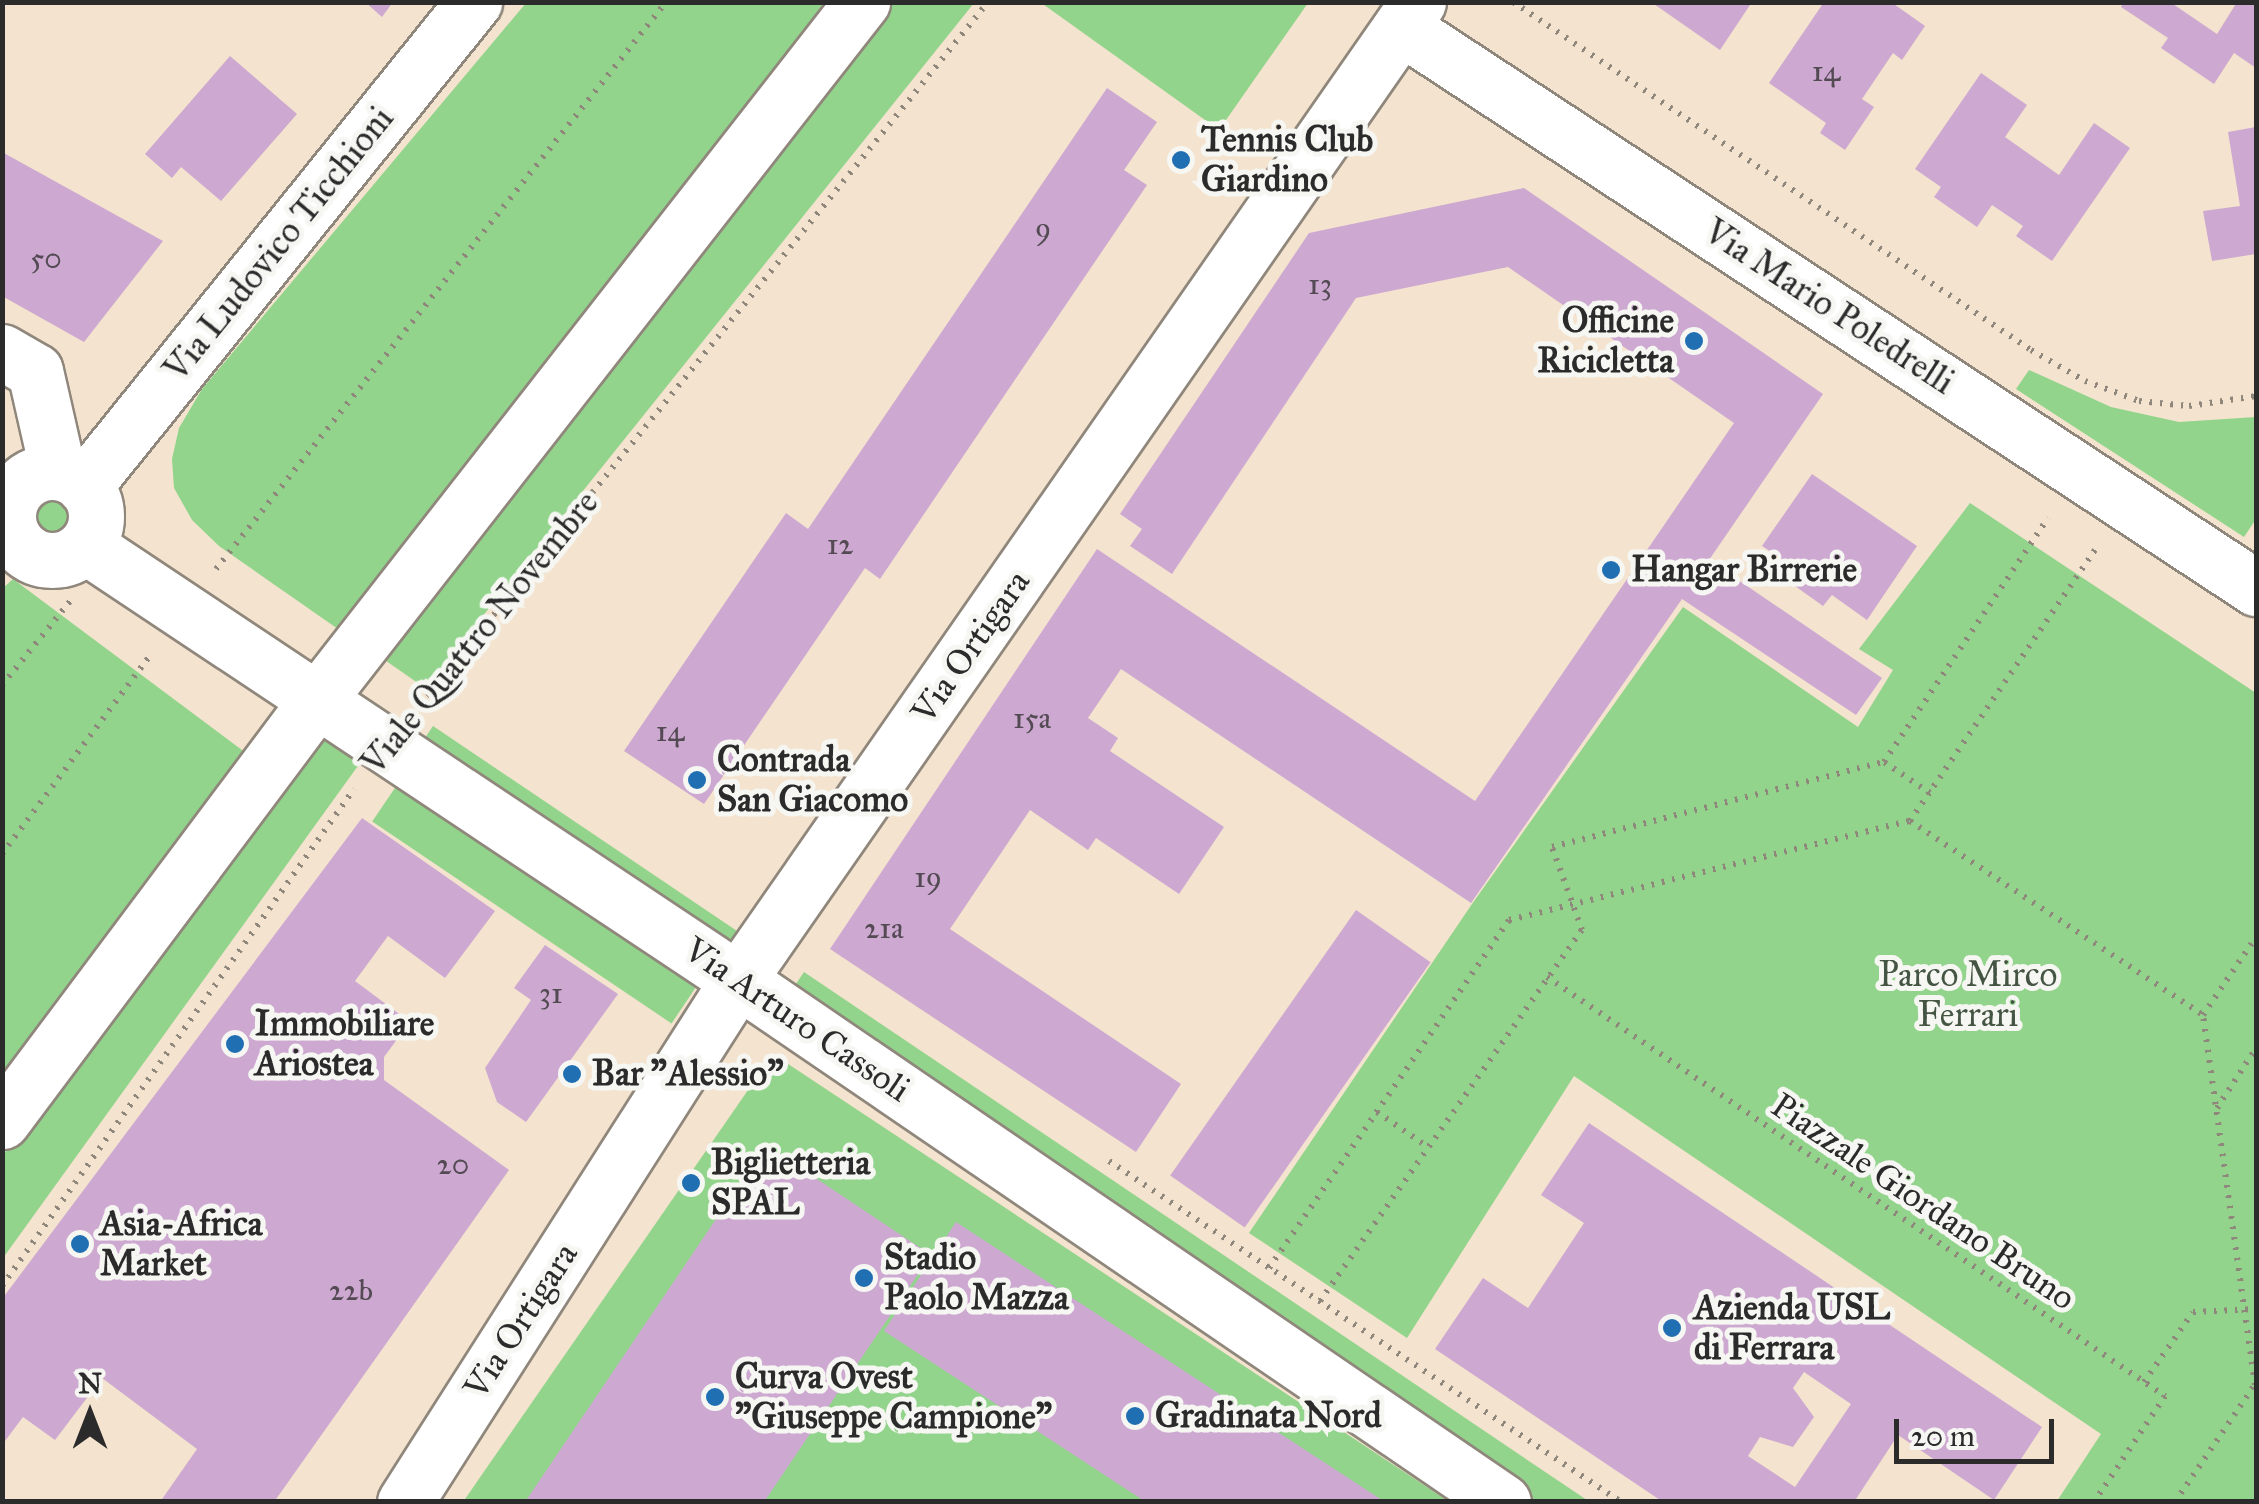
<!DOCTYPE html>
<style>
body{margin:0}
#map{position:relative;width:2259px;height:1504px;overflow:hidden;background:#f4e3ce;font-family:"IM FELL Great Primer",serif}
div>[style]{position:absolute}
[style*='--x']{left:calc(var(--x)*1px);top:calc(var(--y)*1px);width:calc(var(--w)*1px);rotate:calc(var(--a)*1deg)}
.green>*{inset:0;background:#92d48c;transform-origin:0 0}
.round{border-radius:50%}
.building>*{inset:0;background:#cda9d1;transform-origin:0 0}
.path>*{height:6px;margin-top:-3px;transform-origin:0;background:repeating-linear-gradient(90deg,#90877c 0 2.5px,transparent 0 10.5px)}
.roads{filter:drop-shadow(2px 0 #90877c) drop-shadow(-2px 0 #90877c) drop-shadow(0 2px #90877c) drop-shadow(0 -2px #90877c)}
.minor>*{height:55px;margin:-27.5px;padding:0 27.5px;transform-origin:27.5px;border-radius:27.5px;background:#fff}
.minor>.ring{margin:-27.5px;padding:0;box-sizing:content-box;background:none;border:55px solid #fff;border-radius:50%}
.dots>*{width:28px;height:28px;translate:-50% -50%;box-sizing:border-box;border:5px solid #f6f6f2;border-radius:50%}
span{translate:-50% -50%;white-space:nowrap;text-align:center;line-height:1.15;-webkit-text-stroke:10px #f6f6f2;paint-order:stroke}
.number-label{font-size:30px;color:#544a54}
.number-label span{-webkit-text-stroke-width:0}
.poi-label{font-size:35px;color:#2b2b2b;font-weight:700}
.left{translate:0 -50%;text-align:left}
.right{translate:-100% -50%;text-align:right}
.street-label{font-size:35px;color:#2b2b2b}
.park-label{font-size:35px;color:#455543}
.frame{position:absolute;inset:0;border:5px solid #2b2b2b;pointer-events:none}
.north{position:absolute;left:40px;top:1364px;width:100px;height:100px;-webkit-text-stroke:8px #f6f6f2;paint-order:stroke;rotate:0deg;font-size:28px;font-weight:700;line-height:40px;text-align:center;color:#2b2b2b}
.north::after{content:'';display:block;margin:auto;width:35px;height:45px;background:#2b2b2b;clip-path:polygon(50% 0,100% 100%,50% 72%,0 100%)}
.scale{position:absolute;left:1894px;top:1419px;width:160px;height:45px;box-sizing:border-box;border:5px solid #2b2b2b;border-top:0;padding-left:12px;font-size:30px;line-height:35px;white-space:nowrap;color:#2b2b2b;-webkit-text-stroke:8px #f6f6f2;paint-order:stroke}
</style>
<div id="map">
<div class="green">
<i style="clip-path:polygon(1040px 2px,1308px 2px,1308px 3px,1219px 130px)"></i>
<i style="clip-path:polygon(526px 3px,831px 3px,338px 629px,219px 546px,192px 520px,174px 488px,172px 459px,179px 428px,202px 389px)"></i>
<i style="clip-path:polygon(893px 3px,974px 3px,425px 688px,379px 656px)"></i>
<i style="clip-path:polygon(2029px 370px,2111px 407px,2179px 422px,2256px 417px,2256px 519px,2244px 537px,2016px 389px)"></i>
<i class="round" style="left:21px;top:488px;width:60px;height:60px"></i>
<i style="clip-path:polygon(1970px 503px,2256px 693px,2256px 1501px,2057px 1501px,2101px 1434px,1574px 1076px,1407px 1338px,1249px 1233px,1472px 904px,1683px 607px,1858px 727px,1893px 670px,1859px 649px)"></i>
<i style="clip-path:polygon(13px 579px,254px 759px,3px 1092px,2px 589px)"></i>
<i style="left:433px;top:726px;width:369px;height:30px;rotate:34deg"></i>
<i style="clip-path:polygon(311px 732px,360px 763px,3px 1258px,3px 1155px)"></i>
<i style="left:403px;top:776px;width:361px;height:55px;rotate:34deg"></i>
<i style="left:804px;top:972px;width:948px;height:36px;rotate:34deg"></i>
<i style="clip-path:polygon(773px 1054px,1448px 1501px,463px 1502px)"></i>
</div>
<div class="building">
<i style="clip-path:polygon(365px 2px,393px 2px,382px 17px)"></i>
<i style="clip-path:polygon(1651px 2px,1752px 2px,1720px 50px)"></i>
<i style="clip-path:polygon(1824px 2px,1891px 2px,1925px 26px,1902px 60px,1893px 53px,1862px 99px,1874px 107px,1845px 150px,1820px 133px,1826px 123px,1769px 83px)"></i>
<i style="clip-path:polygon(2124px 2px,2170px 2px,2217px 34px,2237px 2px,2256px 2px,2256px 68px,2234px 53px,2214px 84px,2161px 48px,2168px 38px,2121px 7px)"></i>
<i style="clip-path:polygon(230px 56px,297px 114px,221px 201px,181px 167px,172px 178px,145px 154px)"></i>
<i style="clip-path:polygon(1981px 73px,2027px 105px,2005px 137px,2059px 175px,2094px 123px,2130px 148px,2052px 261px,2016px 236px,2023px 226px,1992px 205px,1977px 227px,1934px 197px,1941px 187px,1915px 169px)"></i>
<i style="clip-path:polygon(1107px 88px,1157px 122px,1124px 170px,1147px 185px,880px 579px,865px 568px,704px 804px,624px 751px,786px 513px,808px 529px)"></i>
<i style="clip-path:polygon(2256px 127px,2256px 254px,2212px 261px,2203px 211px,2240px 206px,2228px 132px)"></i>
<i style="clip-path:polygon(2px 152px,163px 241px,84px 342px,2px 296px)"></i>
<i style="clip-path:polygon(1524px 188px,1823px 394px,1709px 560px,1882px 678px,1856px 715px,1682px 599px,1471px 903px,1121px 669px,1088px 718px,1118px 738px,1110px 751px,1224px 827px,1179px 894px,1096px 838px,1088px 850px,1030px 810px,950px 929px,1181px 1084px,1136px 1152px,830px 949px,1097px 549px,1475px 801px,1734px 423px,1508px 267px,1356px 298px,1172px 574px,1130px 546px,1142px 529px,1120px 514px,1309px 233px)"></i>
<i style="clip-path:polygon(1812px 474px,1917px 546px,1867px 620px,1832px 595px,1823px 606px,1788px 581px,1797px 569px,1762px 546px)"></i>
<i style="clip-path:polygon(362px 818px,495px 911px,445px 978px,388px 936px,355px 981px,410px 1022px,384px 1057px,384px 1080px,509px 1170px,274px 1502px,160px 1502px,197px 1449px,102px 1378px,55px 1440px,23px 1417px,2px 1445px,2px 1299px)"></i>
<i style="left:1356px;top:910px;width:91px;height:324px;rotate:35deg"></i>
<i style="clip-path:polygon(545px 945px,618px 994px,526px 1122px,497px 1102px,485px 1068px,531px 1000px,514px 988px)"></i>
<i style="clip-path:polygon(evenodd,1589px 1123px,2042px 1427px,1994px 1500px,1898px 1435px,1854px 1502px,1663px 1502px,1435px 1349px,1483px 1278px,1528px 1308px,1584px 1223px,1541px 1195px,1589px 1123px,1804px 1372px,1851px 1404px,1795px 1487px,1748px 1456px,1760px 1437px,1793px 1447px,1814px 1417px,1793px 1388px,1804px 1372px)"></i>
<i style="clip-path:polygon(766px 1145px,931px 1255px,764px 1502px,525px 1502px)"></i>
<i style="clip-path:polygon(956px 1222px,1385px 1502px,1146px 1502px,884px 1331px)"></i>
</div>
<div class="path">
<i style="--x:1513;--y:2;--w:624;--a:33.89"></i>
<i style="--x:2031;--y:350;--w:62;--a:29.9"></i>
<i style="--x:2085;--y:381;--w:58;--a:20.3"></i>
<i style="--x:2139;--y:401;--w:50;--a:5.7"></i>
<i style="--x:2189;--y:406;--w:68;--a:-8.5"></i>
<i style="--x:216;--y:569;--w:724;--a:-51.56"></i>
<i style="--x:2;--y:685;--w:109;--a:-50.9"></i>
<i style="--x:421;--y:705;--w:903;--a:-51.11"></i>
<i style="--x:1930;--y:793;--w:55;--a:-146"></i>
<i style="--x:1884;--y:762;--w:294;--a:-56.1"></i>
<i style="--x:1910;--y:821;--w:351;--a:33.5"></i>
<i style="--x:2;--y:854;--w:249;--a:-53.3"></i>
<i style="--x:1547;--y:977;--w:747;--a:34.14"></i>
<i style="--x:2165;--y:1396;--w:128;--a:123.8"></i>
<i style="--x:2217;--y:1108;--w:72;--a:-57"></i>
<i style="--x:1377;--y:1112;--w:62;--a:34.5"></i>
<i style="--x:1109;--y:1161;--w:615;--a:33.66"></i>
<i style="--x:1269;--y:1268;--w:423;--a:-55.4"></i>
<i style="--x:1509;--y:920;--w:413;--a:-13.9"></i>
<i style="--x:1910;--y:821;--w:334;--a:-55.7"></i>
<i style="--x:2;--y:1286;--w:609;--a:-54.69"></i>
<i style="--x:1320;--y:1301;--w:454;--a:-54.8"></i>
<i style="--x:1582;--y:930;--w:88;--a:-109.9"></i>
<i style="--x:1552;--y:847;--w:343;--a:-14.4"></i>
<i style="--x:2144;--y:1382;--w:85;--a:-55"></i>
<i style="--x:2193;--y:1312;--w:63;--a:-2.7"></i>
<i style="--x:2255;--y:1385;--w:374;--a:-98"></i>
<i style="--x:2203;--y:1015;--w:94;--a:-55.8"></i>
<i style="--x:2175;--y:1502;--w:144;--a:-55.8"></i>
</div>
<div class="roads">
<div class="minor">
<i style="--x:1401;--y:27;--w:1023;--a:33.27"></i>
<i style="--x:2;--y:352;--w:38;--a:30"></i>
<i style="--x:35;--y:371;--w:104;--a:77.2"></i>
<i class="ring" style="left:8px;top:472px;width:33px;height:33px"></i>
<i style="--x:84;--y:486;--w:622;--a:-51.14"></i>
<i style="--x:86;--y:546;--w:783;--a:33.65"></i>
<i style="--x:738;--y:980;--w:926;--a:34.31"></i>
<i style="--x:2;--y:1121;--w:526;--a:-53.2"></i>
<i style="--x:317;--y:700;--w:886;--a:-52.02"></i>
<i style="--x:405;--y:1502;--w:619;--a:-57.46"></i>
<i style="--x:738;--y:980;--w:1191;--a:-55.19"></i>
</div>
</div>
<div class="dots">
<i style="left:1181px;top:160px;background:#1f6fb2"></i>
<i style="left:1694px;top:341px;background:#1f6fb2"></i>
<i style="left:1611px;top:570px;background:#1f6fb2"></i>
<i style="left:697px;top:780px;background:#1f6fb2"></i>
<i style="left:235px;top:1044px;background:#1f6fb2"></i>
<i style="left:572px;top:1074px;background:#1f6fb2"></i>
<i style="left:691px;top:1183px;background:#1f6fb2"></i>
<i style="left:80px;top:1244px;background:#1f6fb2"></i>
<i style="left:864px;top:1278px;background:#1f6fb2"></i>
<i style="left:1672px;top:1328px;background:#1f6fb2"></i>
<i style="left:715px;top:1397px;background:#1f6fb2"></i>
<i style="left:1135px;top:1416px;background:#1f6fb2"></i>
</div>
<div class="number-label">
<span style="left:1826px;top:71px">14</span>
<span style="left:1043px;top:228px">9</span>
<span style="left:46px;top:258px">50</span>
<span style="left:1320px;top:284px">13</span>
<span style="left:840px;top:544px">12</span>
<span style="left:1032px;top:718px">15a</span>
<span style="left:670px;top:731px">14</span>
<span style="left:928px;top:877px">19</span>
<span style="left:884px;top:928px">21a</span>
<span style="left:551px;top:993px">31</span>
<span style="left:453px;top:1164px">20</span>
<span style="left:351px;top:1290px">22b</span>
</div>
<div class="poi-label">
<span class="left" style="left:1201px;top:160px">Tennis Club<br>Giardino</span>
<span class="right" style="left:1674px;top:341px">Officine<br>Ricicletta</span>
<span class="left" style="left:1631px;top:570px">Hangar Birrerie</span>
<span class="left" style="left:717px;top:780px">Contrada<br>San Giacomo</span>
<span class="left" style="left:255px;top:1044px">Immobiliare<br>Ariostea</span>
<span class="left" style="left:592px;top:1074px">Bar "Alessio"</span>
<span class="left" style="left:711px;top:1183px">Biglietteria<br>SPAL</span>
<span class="left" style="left:100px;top:1244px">Asia-Africa<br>Market</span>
<span class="left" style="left:884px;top:1278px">Stadio<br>Paolo Mazza</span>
<span class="left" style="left:1694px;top:1328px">Azienda USL<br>di Ferrara</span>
<span class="left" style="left:735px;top:1397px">Curva Ovest<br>"Giuseppe Campione"</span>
<span class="left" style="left:1155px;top:1416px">Gradinata Nord</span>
</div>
<div class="street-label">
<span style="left:279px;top:244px;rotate:-51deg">Via Ludovico Ticchioni</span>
<span style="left:1829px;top:307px;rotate:33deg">Via Mario Poledrelli</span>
<span style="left:480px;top:633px;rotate:-51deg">Viale Quattro Novembre</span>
<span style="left:971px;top:647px;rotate:-55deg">Via Ortigara</span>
<span style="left:797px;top:1020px;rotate:34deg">Via Arturo Cassoli</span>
<span style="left:1923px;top:1202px;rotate:34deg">Piazzale Giordano Bruno</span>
<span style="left:521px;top:1321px;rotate:-57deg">Via Ortigara</span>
</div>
<div class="park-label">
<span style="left:1968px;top:995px">Parco Mirco<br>Ferrari</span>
</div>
<div class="frame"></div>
<div class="north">N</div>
<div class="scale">20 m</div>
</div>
